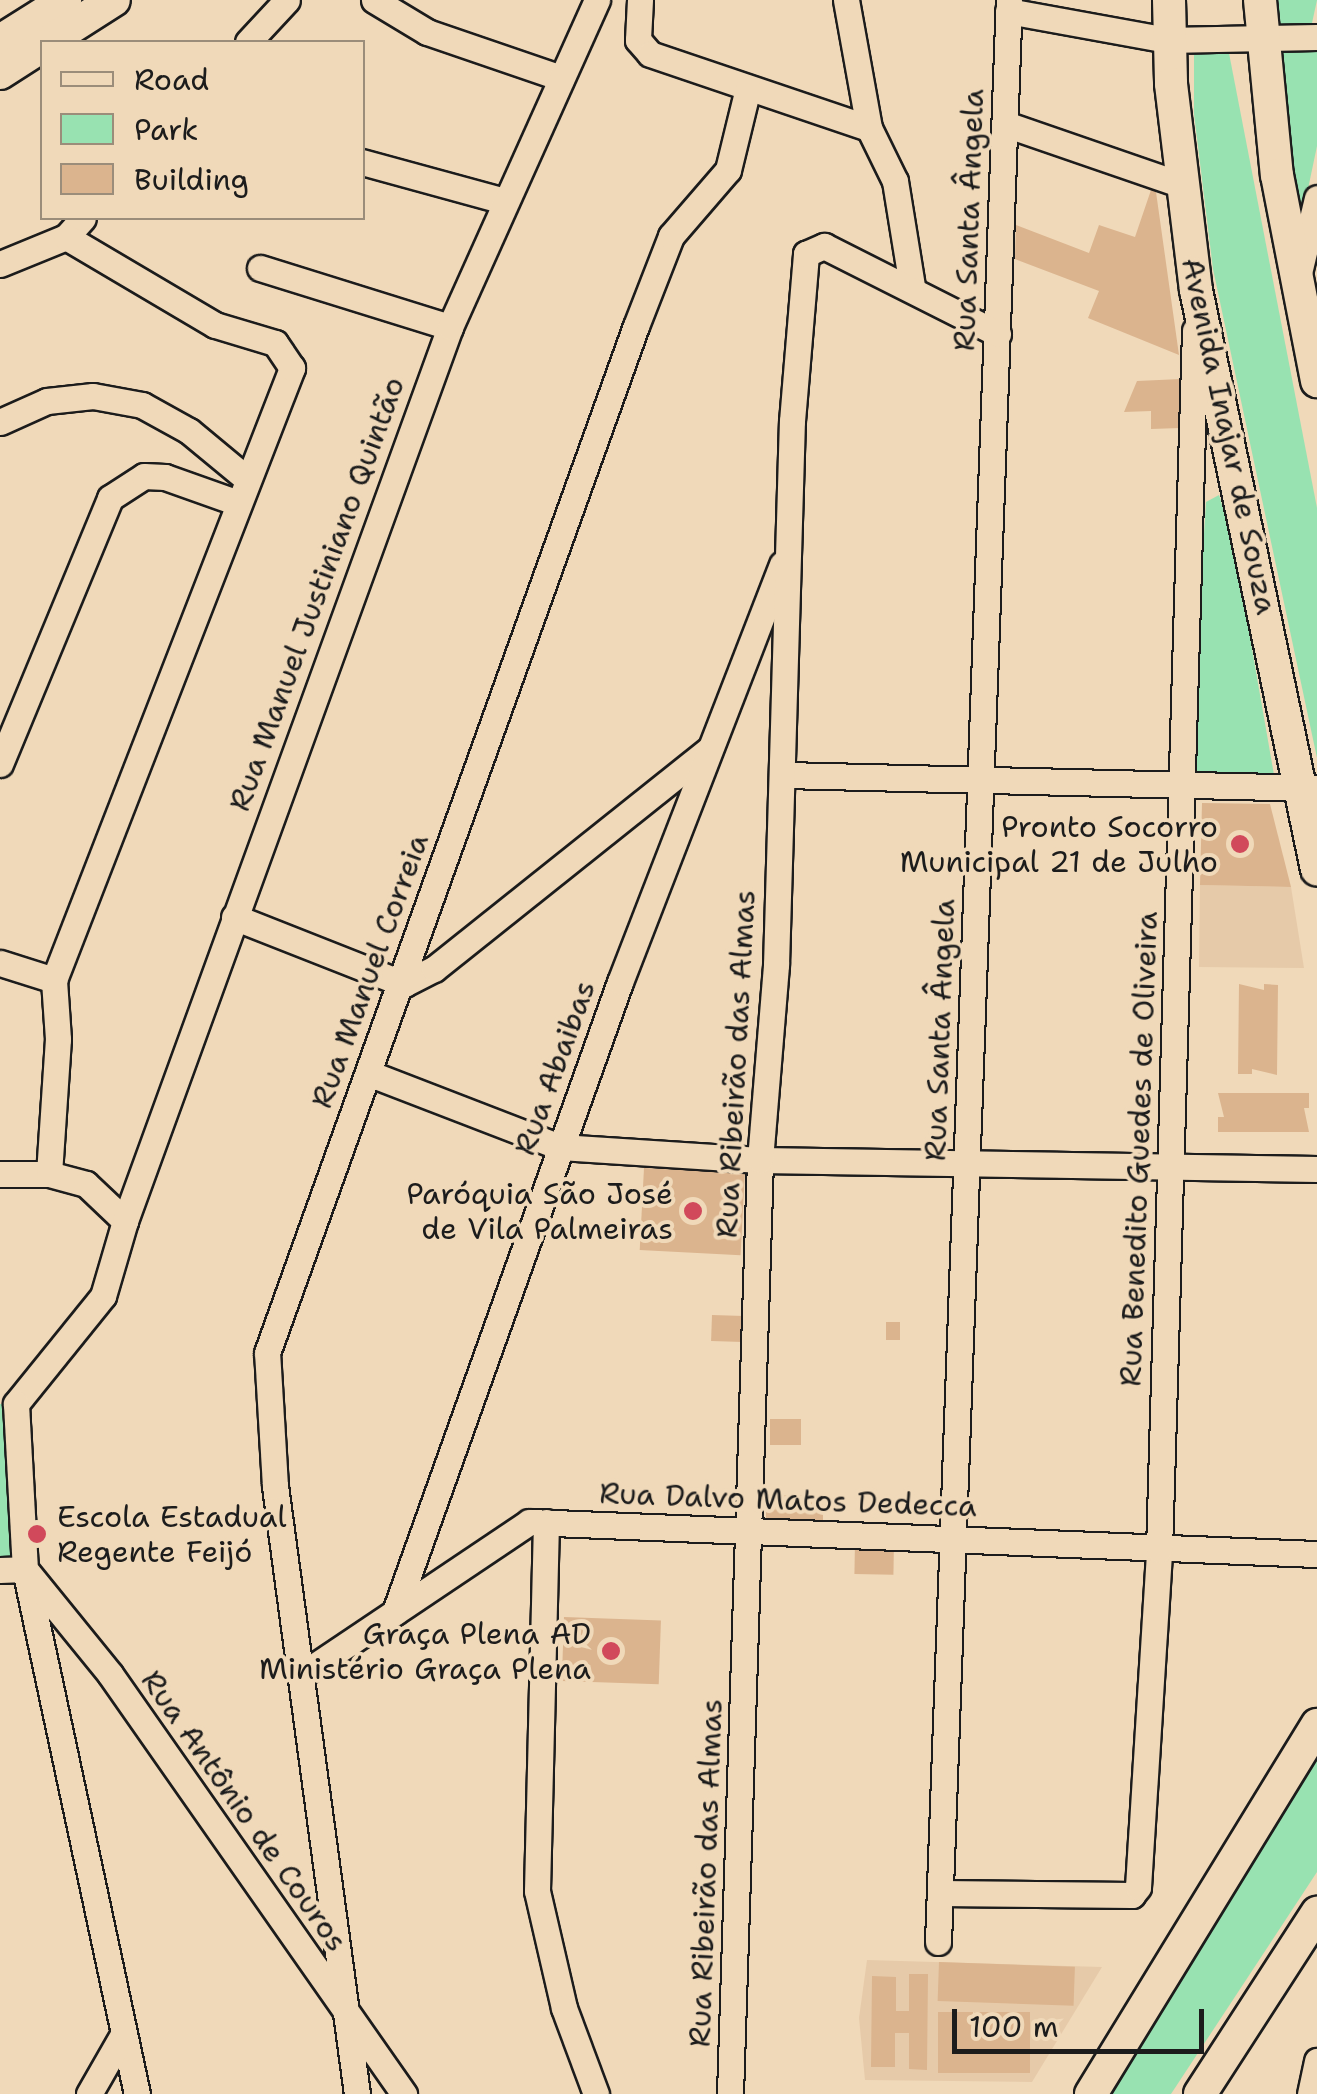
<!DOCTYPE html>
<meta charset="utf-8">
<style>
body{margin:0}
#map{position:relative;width:1317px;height:2094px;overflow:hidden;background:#f0d9b9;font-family:"Shantell Sans",sans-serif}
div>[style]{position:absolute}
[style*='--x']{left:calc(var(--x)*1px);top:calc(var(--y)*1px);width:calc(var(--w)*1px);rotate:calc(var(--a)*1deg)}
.built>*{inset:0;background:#e6caa9}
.green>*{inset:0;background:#98e2b1}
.building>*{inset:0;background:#dbb48e;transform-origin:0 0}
.roads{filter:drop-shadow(2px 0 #1c1c1c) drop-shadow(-2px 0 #1c1c1c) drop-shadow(0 2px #1c1c1c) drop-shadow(0 -2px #1c1c1c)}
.minor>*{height:25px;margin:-12.5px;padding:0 12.5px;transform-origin:12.5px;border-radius:12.5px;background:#f0d9b9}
.major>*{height:32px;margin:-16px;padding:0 16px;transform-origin:16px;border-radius:16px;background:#f0d9b9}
.dots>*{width:28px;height:28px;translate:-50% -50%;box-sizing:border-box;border:5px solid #f0d9b9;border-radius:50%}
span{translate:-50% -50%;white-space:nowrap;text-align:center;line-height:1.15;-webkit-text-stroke:8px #f0d9b9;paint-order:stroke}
.street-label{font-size:30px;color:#1c1c1c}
.poi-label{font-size:30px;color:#1c1c1c}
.right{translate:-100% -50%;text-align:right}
.left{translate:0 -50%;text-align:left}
.legend{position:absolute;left:40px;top:40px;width:325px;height:180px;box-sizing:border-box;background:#f0d9b9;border:2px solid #9b8d7a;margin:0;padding:12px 18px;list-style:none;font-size:30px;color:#1c1c1c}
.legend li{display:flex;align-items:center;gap:20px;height:50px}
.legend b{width:50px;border:2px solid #9b8d7a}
.scale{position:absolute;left:952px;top:2009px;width:252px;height:45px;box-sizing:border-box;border:5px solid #1c1c1c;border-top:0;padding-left:12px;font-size:30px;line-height:35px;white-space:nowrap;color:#1c1c1c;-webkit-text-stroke:8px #f0d9b9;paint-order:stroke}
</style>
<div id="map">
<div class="built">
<i style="clip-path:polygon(1200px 885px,1291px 887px,1304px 968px,1199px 967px)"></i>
<i style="clip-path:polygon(867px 1960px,1102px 1967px,1032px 2082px,865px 2080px,859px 2018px)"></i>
</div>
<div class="green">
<i style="clip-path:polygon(1260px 0,1317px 0,1309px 37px,1259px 28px)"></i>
<i style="clip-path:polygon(1317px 41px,1317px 146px,1304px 208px,1293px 191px,1275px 49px)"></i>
<i style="clip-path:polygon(1194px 47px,1228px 48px,1317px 508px,1317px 758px,1213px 269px,1194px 114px)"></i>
<i style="clip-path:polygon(1219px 495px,1233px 540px,1274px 775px,1189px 775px,1206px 502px)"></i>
<i style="clip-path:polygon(0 1404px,16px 1404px,25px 1569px,0 1569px)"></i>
<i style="clip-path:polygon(1317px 1750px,1317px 1872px,1171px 2094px,1109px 2094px)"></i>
</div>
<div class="building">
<i style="clip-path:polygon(1151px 190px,1156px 192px,1179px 355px,1088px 318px,1099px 291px,1015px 259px,1016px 225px,1089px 253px,1099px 225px,1135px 237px)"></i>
<i style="clip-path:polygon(1181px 379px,1180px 428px,1151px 429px,1151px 411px,1124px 412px,1137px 381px)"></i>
<i style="clip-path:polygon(1202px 803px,1270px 804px,1291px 887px,1200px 885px)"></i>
<i style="clip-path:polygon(1239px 984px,1264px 990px,1264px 984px,1278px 985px,1277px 1075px,1252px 1069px,1252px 1074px,1238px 1074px)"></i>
<i style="clip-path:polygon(1218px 1093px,1309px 1093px,1309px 1108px,1304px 1108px,1309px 1132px,1218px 1132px,1218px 1117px,1224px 1117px)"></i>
<i style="left:644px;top:1168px;width:101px;height:82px;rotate:3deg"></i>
<i style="left:712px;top:1315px;width:32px;height:26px;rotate:2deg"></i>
<i style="left:886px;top:1322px;width:14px;height:18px"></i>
<i style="left:770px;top:1419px;width:31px;height:26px"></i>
<i style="left:766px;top:1495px;width:57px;height:25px"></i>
<i style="left:855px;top:1541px;width:39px;height:33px;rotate:1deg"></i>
<i style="left:564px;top:1617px;width:97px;height:64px;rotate:2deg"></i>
<i style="left:939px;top:1962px;width:136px;height:39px;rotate:2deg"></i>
<i style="clip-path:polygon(909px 1974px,928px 1974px,927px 2070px,909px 2069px,909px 2033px,895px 2033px,895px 2067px,871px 2067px,872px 1976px,896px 1977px,896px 2011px,909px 2011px)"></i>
<i style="left:938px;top:2012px;width:92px;height:61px"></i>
</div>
<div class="roads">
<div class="minor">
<i style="--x:374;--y:0;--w:62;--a:31.1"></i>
<i style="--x:427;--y:32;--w:142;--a:18.9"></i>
<i style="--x:640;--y:0;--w:40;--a:92.9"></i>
<i style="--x:638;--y:40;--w:18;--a:49"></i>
<i style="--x:650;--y:54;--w:231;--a:18.7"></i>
<i style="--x:869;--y:128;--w:59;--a:63.9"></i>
<i style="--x:895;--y:181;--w:106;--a:80.8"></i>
<i style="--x:846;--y:0;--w:130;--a:79.8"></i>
<i style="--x:1008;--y:11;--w:162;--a:10.3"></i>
<i style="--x:1167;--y:40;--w:150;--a:-1.1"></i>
<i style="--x:248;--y:42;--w:57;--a:-47.1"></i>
<i style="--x:1005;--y:124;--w:187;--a:19"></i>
<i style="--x:362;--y:162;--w:148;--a:15.3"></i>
<i style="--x:0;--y:264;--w:71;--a:-22.2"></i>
<i style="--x:66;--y:237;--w:25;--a:-48"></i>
<i style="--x:260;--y:268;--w:199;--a:17.3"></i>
<i style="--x:1299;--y:273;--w:77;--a:-76.5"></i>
<i style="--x:0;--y:422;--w:51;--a:-24.1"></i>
<i style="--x:47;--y:401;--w:46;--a:-6.2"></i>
<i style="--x:93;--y:396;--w:50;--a:10.4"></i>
<i style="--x:142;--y:405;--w:54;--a:29"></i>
<i style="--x:189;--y:431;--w:75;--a:39.6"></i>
<i style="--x:0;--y:764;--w:288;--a:-67.5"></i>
<i style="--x:110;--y:498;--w:40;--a:-32.9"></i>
<i style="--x:144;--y:476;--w:21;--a:3"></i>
<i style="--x:165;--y:477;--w:77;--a:19.6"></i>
<i style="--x:784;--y:775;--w:533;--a:1.4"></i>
<i style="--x:234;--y:917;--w:183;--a:21.5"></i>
<i style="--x:404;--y:984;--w:34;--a:-27"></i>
<i style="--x:434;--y:969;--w:351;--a:-38.6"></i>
<i style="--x:0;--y:963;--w:57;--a:17.5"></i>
<i style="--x:368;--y:1073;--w:206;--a:21.1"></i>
<i style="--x:560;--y:1147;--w:200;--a:3.7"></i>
<i style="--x:760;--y:1160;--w:557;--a:0.93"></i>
<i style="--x:0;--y:1174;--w:49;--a:0"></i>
<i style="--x:49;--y:1174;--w:38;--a:15"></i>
<i style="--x:86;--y:1184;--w:54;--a:43.5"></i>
<i style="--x:125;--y:1221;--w:78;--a:106.3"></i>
<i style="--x:103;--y:1296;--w:139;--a:128.9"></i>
<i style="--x:49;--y:1174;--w:135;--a:-86.2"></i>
<i style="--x:58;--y:1039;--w:59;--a:-93.9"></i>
<i style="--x:54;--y:980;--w:657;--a:-68.75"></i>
<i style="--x:292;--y:368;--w:30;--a:-124"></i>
<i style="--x:275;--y:343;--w:63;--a:-163.3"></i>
<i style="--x:215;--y:325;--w:173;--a:-149.4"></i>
<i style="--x:125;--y:1221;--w:951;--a:-70.02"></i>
<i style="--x:450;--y:327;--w:359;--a:-65.8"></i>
<i style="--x:16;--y:1404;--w:165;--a:86.9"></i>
<i style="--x:25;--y:1569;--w:537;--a:77.96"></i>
<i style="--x:546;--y:1522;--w:369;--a:91.4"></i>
<i style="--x:537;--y:1891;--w:120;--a:77"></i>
<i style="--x:564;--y:2008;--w:92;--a:69.6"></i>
<i style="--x:0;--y:1570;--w:25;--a:-2"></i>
<i style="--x:28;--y:1573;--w:130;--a:50.9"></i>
<i style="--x:110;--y:1674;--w:513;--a:55.01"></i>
<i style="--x:395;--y:1612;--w:669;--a:-70.35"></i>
<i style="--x:620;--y:982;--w:448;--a:-68.8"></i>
<i style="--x:303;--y:1674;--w:272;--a:-33.9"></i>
<i style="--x:529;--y:1522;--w:789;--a:2.33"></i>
<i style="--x:940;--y:1893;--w:192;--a:0.6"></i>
<i style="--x:1132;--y:1895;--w:10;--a:-53"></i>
<i style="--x:1138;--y:1887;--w:338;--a:-86.4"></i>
<i style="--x:1159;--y:1550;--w:1220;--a:-88.31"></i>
<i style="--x:938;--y:1942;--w:1943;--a:-87.91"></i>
<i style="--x:89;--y:2094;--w:70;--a:-60.2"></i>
<i style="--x:357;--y:2094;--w:614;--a:-97.68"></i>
<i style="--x:275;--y:1486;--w:133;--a:-93.4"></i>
<i style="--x:267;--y:1353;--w:1091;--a:-70.24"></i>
<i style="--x:636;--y:326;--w:97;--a:-68.7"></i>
<i style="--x:671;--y:236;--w:87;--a:-49.2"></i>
<i style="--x:728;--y:170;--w:84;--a:-76.3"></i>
<i style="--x:730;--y:2094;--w:934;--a:-88.16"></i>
<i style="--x:760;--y:1160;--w:196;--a:-85.3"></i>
<i style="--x:776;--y:965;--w:544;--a:-88.32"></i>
<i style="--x:792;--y:421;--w:168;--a:-85.2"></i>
<i style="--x:806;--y:254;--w:20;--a:-24"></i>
<i style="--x:824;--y:246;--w:195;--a:26.8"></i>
<i style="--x:1310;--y:2094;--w:34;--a:-78"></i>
</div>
<div class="major">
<i style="--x:1169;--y:0;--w:84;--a:88.6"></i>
<i style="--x:1171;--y:84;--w:208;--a:83.1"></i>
<i style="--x:1196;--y:290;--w:592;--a:78.2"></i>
<i style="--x:1260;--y:0;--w:176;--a:84.5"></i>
<i style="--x:1277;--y:175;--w:210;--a:79"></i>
<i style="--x:0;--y:41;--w:77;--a:-32.2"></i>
<i style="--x:48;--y:42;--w:78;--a:-32.5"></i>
<i style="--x:0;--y:73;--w:50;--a:-32.7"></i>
<i style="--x:1091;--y:2094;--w:433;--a:-58.5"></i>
<i style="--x:1200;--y:2094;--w:216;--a:-57.1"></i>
</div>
</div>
<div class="dots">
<i style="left:1240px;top:844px;background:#d1495b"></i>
<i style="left:693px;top:1211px;background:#d1495b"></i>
<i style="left:37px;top:1534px;background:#d1495b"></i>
<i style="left:611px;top:1651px;background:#d1495b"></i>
</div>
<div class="street-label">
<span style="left:969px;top:220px;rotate:-88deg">Rua Santa Ângela</span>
<span style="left:1229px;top:436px;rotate:78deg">Avenida Inajar de Souza</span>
<span style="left:317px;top:594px;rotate:-70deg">Rua Manuel Justiniano Quintão</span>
<span style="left:370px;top:971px;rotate:-70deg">Rua Manuel Correia</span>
<span style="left:940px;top:1030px;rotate:-88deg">Rua Santa Ângela</span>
<span style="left:736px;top:1064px;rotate:-87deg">Rua Ribeirão das Almas</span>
<span style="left:555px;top:1068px;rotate:-70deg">Rua Abaibas</span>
<span style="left:1139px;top:1149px;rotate:-88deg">Rua Benedito Guedes de Oliveira</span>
<span style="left:788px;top:1500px;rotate:2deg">Rua Dalvo Matos Dedecca</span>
<span style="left:244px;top:1811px;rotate:55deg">Rua Antônio de Couros</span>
<span style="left:706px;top:1873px;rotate:-88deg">Rua Ribeirão das Almas</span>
</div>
<div class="poi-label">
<span class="right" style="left:1218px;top:844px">Pronto Socorro<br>Municipal 21 de Julho</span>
<span class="right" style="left:673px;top:1211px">Paróquia São José<br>de Vila Palmeiras</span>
<span class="left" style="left:57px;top:1534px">Escola Estadual<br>Regente Feijó</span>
<span class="right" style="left:591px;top:1651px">Graça Plena AD<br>Ministério Graça Plena</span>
</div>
<ul class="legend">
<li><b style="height:12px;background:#f0d9b9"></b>Road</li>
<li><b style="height:28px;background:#98e2b1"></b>Park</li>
<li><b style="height:28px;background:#dbb48e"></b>Building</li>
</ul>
<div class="scale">100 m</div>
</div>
